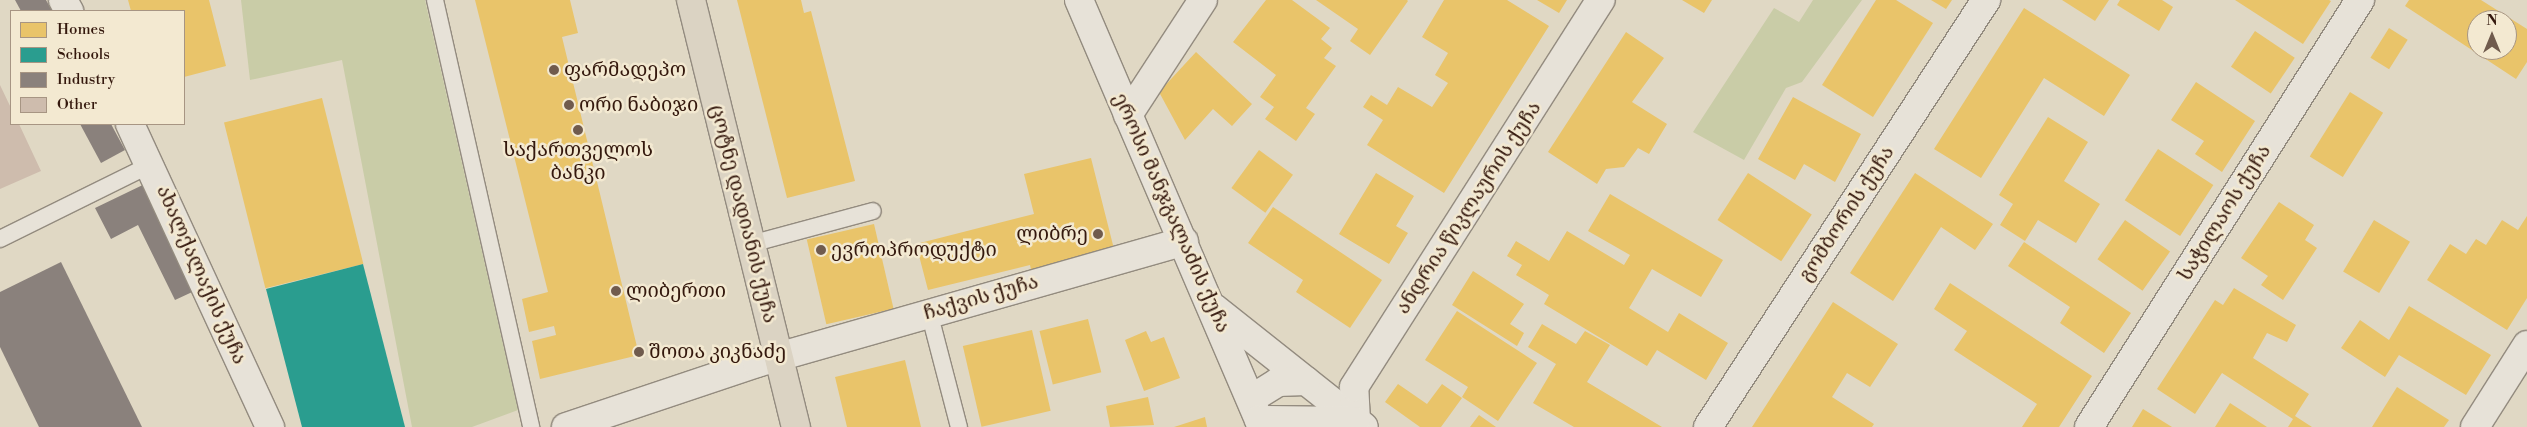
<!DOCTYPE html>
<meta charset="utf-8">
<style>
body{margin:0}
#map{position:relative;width:2527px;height:427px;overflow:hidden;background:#e0d8c4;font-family:"Libre Bodoni","Noto Serif Georgian",serif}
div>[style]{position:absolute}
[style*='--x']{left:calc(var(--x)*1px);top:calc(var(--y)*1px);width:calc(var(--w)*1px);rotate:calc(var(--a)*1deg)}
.green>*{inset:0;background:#c9cca7}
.homes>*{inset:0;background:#e9c46a;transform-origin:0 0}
.schools>*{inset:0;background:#2a9d8f}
.industry>*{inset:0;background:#8a817c}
.building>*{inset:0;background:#cebcad}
.roads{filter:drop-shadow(1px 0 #938b7f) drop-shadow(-1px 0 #938b7f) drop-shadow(0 1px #938b7f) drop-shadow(0 -1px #938b7f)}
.lane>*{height:16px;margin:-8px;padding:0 8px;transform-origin:8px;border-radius:8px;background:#e7e2d8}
.street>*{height:28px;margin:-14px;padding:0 14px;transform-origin:14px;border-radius:14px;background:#e7e2d8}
.secondary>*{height:28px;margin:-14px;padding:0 14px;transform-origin:14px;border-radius:14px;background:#e7e2d8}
.primary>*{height:28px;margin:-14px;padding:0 14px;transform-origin:14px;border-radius:14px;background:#dbd3c3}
.dots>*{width:14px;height:14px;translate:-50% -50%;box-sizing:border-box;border:2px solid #f3e9d1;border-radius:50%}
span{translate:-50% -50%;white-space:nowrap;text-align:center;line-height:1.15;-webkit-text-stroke:5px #f3e9d1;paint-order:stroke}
.poi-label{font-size:20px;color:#34180d}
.left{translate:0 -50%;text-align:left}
.right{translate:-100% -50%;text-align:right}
.street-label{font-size:20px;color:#34180d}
.legend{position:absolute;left:10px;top:10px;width:175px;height:115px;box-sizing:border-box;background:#f3e9d1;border:1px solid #a79583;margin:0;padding:6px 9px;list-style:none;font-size:15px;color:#34180d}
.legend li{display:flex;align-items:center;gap:10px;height:25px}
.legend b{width:25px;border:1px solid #a79583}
.north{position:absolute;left:2467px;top:10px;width:50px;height:50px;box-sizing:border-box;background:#f3e9d1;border:1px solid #a79583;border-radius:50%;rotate:0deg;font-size:14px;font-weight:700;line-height:20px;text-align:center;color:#34180d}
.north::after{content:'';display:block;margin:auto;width:18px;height:22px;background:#705b4d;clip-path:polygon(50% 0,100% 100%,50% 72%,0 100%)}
</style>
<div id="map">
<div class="green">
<i style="clip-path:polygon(241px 0,425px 0,518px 410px,472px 427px,412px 427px,342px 60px,250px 80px)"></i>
<i style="clip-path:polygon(1813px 0,1862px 0,1802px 82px,1786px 88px,1744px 160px,1693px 132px,1774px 8px,1799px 22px)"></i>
</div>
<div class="homes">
<i style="clip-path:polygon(128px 0,209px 0,226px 66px,184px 77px,184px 11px,131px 11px)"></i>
<i style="clip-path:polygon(475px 0,570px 0,578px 33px,562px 37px,639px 355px,540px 379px,532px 341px,556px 335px,554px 326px,529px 332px,522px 299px,548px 292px)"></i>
<i style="clip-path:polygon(737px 0,801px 0,804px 13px,811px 11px,855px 181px,787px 198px)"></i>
<i style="clip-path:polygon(1266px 0,1292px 0,1330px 28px,1321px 39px,1332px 48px,1324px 58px,1336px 66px,1306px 108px,1315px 114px,1296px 141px,1265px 119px,1274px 107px,1260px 97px,1276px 75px,1233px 42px)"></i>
<i style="clip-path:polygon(1316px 0,1407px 0,1408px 1px,1370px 55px,1350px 41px,1358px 29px)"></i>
<i style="clip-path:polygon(1444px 0,1507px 0,1549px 26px,1444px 193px,1367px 145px,1383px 120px,1363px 107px,1371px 95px,1387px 105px,1398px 87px,1432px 107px,1448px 83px,1435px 75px,1448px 53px,1422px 37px)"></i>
<i style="clip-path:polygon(1537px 0,1567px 0,1559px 13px)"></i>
<i style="clip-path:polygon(1682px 0,1712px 0,1704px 13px)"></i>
<i style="clip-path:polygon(1876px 0,1896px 0,1933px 23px,1873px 117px,1822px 85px)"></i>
<i style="clip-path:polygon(1931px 0,1952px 0,1946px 9px)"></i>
<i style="clip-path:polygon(2062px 0,2109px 0,2095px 21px)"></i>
<i style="clip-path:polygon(2120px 0,2162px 0,2173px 7px,2159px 31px,2117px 5px)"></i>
<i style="clip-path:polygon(2235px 0,2329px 0,2331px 1px,2303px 44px)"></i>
<i style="clip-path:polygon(evenodd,2409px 0,2481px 0,2527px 29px,2527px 62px,2516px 79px,2405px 6px,2409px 0,2477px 20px,2507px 20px,2507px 50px,2477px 50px,2477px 20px)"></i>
<i style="clip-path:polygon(2024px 8px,2130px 75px,2104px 116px,2044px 78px,1981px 178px,1934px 149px)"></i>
<i style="left:2389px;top:28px;width:22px;height:35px;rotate:32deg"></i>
<i style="left:2255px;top:31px;width:48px;height:43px;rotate:34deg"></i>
<i style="clip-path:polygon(1626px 32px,1664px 58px,1632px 102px,1667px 124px,1649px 154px,1638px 148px,1624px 167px,1606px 169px,1597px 184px,1548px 152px)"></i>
<i style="clip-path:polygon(1196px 52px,1252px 104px,1232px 126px,1213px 109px,1185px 140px,1159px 92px)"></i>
<i style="clip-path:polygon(2196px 82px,2255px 121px,2222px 172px,2195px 154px,2204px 141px,2171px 120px)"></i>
<i style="left:2350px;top:92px;width:39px;height:76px;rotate:32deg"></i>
<i style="clip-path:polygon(1793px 97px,1861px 134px,1835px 182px,1804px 164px,1795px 180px,1758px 159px)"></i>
<i style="left:322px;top:98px;width:171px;height:101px;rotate:76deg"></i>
<i style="clip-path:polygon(2048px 117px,2088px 142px,2064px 181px,2100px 204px,2076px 243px,2038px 220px,2025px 241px,2000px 225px,2013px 204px,1999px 195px)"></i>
<i style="left:2158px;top:149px;width:66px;height:61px;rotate:33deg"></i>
<i style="left:1259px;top:150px;width:42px;height:47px;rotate:36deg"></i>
<i style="clip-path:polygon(1091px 158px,1115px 253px,1032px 274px,1030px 265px,928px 290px,916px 244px,1034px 214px,1024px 174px)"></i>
<i style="clip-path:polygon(1376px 173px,1414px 196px,1396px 226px,1408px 233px,1389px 264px,1339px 234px)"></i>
<i style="left:1748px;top:173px;width:76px;height:56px;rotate:33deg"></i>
<i style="clip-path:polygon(1915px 173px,1993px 224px,1975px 250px,1941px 227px,1893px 301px,1850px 273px)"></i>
<i style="clip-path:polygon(1610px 194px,1723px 260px,1701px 297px,1652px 269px,1629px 308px,1668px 332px,1679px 313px,1728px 343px,1706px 380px,1657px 350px,1647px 366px,1544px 304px,1549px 295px,1516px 275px,1522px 265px,1507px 256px,1516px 241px,1549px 261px,1567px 231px,1624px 265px,1630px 255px,1588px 231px)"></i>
<i style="clip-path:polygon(2279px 202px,2314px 225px,2305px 240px,2317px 248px,2283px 300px,2261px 285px,2268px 276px,2241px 258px)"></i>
<i style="clip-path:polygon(1273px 207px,1382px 280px,1350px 328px,1296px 292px,1303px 280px,1248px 243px)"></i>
<i style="clip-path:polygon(2527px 216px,2527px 298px,2507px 330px,2427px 280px,2450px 244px,2466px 254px,2476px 239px,2486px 245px,2502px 220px,2518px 230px)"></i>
<i style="left:2125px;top:220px;width:55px;height:48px;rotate:35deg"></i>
<i style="left:2374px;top:220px;width:42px;height:60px;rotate:31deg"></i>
<i style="left:874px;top:224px;width:87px;height:69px;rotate:77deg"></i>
<i style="clip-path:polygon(2024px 242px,2131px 313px,2104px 353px,2060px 323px,2070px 307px,2008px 266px)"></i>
<i style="clip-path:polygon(1473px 271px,1524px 304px,1510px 324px,1524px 333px,1517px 346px,1452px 305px)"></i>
<i style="clip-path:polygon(1950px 283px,2092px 376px,2059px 427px,2022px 427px,2037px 404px,1954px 350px,1967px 331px,1934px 309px)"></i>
<i style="clip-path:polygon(2234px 288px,2296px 325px,2287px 342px,2267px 333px,2253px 358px,2309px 394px,2295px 416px,2312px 427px,2288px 427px,2293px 419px,2222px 373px,2195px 414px,2157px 389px,2215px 300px,2223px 305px)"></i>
<i style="clip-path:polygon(1833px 302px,1898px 344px,1870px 387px,1847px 373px,1832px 397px,1874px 424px,1872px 427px,1752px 427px)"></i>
<i style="clip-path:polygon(2409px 306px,2491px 355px,2466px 395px,2399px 355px,2385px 377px,2341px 348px,2360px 320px,2389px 340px)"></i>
<i style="clip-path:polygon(1457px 311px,1537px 363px,1498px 421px,1462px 397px,1468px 387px,1425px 360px)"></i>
<i style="left:1088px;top:319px;width:55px;height:50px;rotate:76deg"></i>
<i style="clip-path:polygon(1542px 324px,1576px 344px,1585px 331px,1610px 345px,1587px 382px,1662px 427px,1574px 427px,1533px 403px,1556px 364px,1528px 347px)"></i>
<i style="left:1032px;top:330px;width:83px;height:71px;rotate:77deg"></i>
<i style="clip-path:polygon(1146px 331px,1151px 342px,1164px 337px,1180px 378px,1144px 391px,1125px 340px)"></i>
<i style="clip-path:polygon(905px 360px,921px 427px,847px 427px,835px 377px)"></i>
<i style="clip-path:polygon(1398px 384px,1427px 404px,1442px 384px,1462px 398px,1441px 427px,1420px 427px,1385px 402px)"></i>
<i style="clip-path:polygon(2397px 387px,2449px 420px,2444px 427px,2372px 427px)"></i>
<i style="clip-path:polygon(1148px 397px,1154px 425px,1110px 427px,1106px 406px)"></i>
<i style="clip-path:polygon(2230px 403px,2267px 427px,2215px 427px)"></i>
<i style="clip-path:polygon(2143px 409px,2172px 427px,2132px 427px)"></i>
<i style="clip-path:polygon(1479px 415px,1496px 427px,1470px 427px)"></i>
<i style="clip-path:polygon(1205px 417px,1207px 427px,1174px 427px)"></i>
</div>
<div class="schools">
<i style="clip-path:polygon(363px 264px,405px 427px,302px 427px,266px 289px)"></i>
</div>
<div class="industry">
<i style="clip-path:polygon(15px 0,46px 0,52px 11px,21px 11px)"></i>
<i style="clip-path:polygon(80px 124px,111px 124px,125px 150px,101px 163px)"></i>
<i style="clip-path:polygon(151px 181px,203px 287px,175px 300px,138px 225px,111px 239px,95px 208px)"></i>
<i style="clip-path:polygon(61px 262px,142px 427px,39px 427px,0 347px,0 292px)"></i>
</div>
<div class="building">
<i style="clip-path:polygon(0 85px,11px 108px,11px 124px,19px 124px,41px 171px,0 189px)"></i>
</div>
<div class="roads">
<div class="lane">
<i style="--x:435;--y:0;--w:438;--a:77.3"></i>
<i style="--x:0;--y:239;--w:169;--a:-26.3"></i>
<i style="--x:751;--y:244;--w:126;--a:-15.1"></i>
<i style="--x:929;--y:312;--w:119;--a:75.4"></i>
</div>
<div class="street">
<i style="--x:63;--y:0;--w:13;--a:61"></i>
<i style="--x:1128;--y:115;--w:137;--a:-56.9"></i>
<i style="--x:130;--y:124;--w:334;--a:65.2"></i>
<i style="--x:1214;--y:308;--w:191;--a:38.4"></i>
<i style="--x:1356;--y:421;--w:34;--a:-93"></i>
<i style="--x:1354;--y:387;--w:459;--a:-57.5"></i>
<i style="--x:566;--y:427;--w:201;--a:-18.5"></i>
<i style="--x:757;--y:363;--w:444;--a:-15.9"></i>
<i style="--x:1708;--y:427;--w:510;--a:-56.93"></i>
<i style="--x:2089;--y:427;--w:506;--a:-57.6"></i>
<i style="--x:2475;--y:427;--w:97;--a:-57.6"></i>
</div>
<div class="secondary">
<i style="--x:1079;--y:0;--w:465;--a:66.8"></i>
<i style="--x:1251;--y:399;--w:32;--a:-32"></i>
<i style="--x:1278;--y:382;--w:28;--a:-2"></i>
<i style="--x:1259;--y:420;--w:97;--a:0.6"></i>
</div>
<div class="primary">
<i style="--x:691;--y:0;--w:440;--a:76.2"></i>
</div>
</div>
<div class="dots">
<i style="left:554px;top:70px;background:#705b4d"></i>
<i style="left:569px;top:105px;background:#705b4d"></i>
<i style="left:578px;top:130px;background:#705b4d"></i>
<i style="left:1098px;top:234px;background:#705b4d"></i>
<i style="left:821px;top:250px;background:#705b4d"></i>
<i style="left:616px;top:291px;background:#705b4d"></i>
<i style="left:639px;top:352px;background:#705b4d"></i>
</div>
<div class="poi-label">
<span class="left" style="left:564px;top:70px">ფარმადეპო</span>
<span class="left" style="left:579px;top:105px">ორი ნაბიჯი</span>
<span style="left:578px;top:162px">საქართველოს<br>ბანკი</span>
<span class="right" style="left:1088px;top:234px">ლიბრე</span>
<span class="left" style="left:831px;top:250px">ევროპროდუქტი</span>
<span class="left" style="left:626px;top:291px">ლიბერთი</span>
<span class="left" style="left:649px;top:352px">შოთა კიკნაძე</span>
</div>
<div class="street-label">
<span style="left:1469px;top:208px;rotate:-57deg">ანდრია წიკლაურის ქუჩა</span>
<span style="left:1171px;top:213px;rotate:66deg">ეროსი მანჯგალაძის ქუჩა</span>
<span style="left:2225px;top:213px;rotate:-58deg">საჭილაოს ქუჩა</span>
<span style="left:743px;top:214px;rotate:76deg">ცოტნე დადიანის ქუჩა</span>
<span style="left:1847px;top:214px;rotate:-57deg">გომბორის ქუჩა</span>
<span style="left:201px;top:275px;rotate:66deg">ახალქალაქის ქუჩა</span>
<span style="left:981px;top:298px;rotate:-16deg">ჩაქვის ქუჩა</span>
</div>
<ul class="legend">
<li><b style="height:14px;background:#e9c46a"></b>Homes</li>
<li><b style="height:14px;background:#2a9d8f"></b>Schools</li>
<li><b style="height:14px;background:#8a817c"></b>Industry</li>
<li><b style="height:14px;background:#cebcad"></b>Other</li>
</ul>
<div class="north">N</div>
</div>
